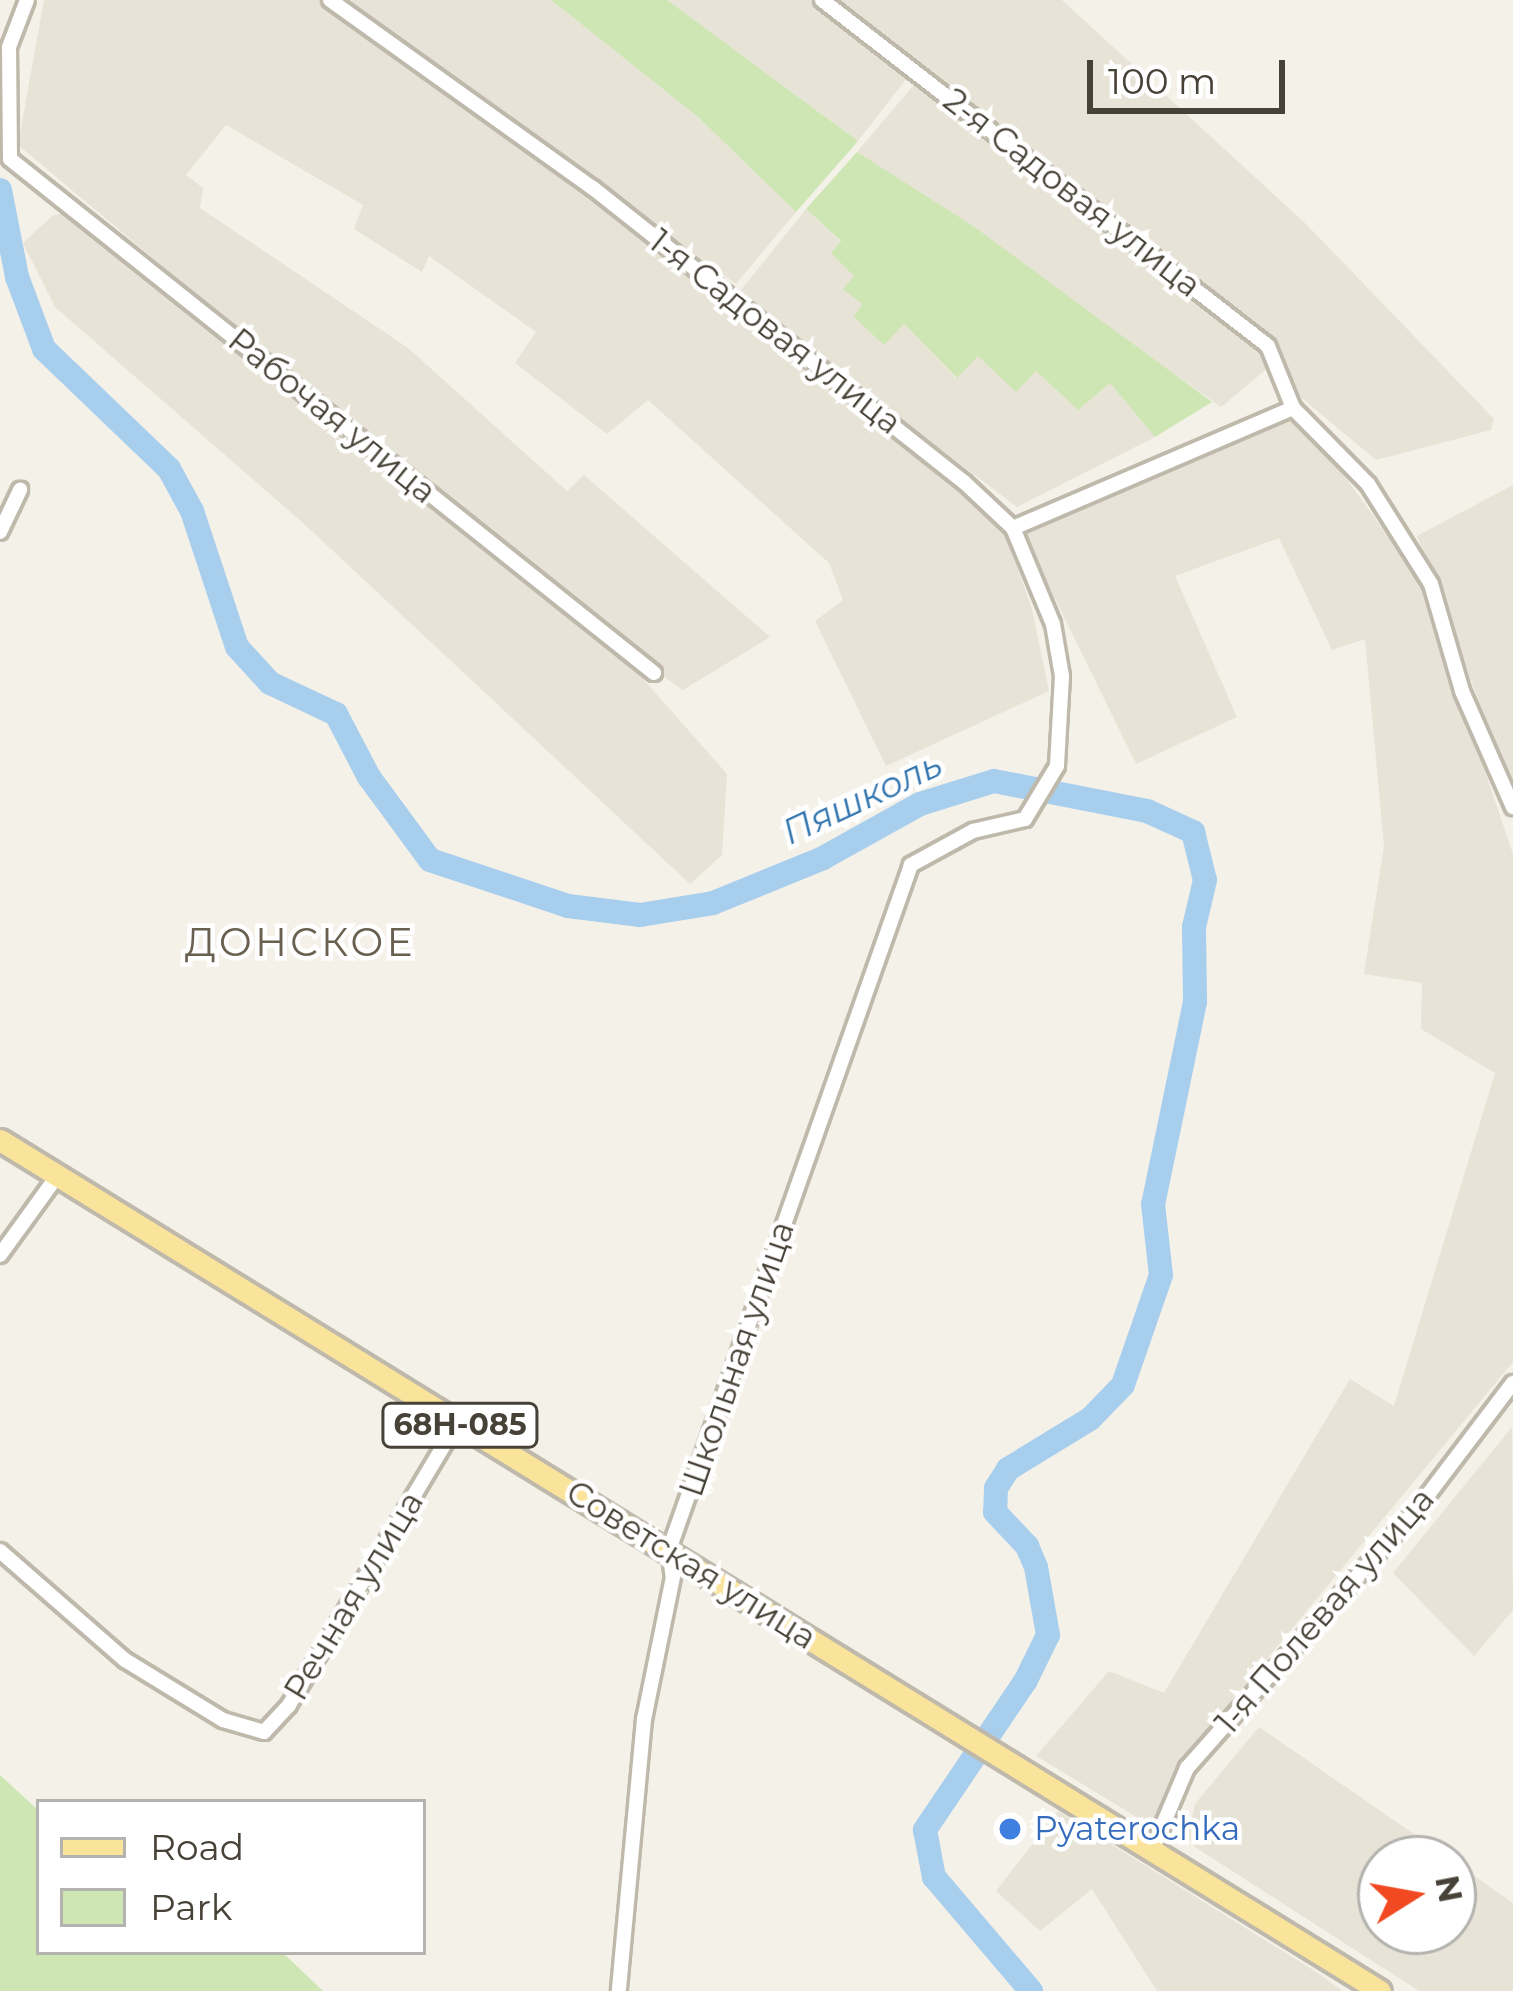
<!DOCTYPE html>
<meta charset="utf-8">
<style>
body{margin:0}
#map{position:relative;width:1513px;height:1991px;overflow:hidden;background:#f4f1e9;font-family:Montserrat,sans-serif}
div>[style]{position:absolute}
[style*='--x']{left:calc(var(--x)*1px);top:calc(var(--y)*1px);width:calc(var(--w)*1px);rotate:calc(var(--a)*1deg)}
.residential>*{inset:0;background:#e7e3d7}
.green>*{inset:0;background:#cde6b3}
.river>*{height:24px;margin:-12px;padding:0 12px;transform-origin:12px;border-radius:12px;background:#a8ceee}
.roads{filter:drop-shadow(3px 0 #bfb9ac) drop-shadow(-3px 0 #bfb9ac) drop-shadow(0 3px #bfb9ac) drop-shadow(0 -3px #bfb9ac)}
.street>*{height:14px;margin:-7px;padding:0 7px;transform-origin:7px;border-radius:7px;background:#fff}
.primary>*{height:21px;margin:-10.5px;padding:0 10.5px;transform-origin:10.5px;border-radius:10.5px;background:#fae39b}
.dots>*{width:33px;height:33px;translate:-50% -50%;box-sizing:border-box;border:6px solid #fff;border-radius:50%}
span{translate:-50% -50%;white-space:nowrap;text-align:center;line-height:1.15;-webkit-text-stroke:9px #fff;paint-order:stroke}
.shield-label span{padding:3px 9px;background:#fff;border:3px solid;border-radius:9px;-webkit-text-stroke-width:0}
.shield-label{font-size:30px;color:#474237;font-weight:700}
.street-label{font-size:33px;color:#474237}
.shop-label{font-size:33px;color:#366cbe}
.left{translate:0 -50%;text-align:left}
.water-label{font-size:36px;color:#3476af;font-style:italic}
.quarter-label{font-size:39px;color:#69604f;letter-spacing:3px}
.legend{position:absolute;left:36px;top:1799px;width:390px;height:156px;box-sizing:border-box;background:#fff;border:3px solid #b5b3af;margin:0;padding:15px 21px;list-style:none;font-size:36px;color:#474237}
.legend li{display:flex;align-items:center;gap:24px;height:60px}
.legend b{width:60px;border:3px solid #b5b3af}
.north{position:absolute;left:1357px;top:1835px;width:120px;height:120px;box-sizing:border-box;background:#fff;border:3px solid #b5b3af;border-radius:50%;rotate:79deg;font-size:33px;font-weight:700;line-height:48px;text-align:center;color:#474237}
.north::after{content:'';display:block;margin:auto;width:42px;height:54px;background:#f14a22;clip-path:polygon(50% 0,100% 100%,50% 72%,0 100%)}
.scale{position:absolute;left:1087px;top:60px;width:198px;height:54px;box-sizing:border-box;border:6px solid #474237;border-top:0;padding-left:15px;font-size:36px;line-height:42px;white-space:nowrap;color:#474237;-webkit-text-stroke:9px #fff;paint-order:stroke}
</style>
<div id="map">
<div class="residential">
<i style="clip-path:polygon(44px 0,321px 0,552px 167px,948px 477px,1006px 536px,1032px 609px,1049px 691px,886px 766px,815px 621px,843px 600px,829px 563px,648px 400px,607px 434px,515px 363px,536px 332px,429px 256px,422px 272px,354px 229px,363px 205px,226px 125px,186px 175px,203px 188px,200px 208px,408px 348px,567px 491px,584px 475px,770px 637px,683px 690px,607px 638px,727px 774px,722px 855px,690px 884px,302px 522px,55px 307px,23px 243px,52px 216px,67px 212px,572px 609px,18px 145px)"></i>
<i style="clip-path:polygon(342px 0,551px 0,698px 117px,796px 212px,736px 284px)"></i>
<i style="clip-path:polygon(667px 0,812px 0,910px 74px,858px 141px)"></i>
<i style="clip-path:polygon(830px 0,1062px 0,1306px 224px,1494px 419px,1491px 430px,1376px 460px,1291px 389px,1281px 348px)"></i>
<i style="clip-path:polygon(918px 80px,1260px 345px,1270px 366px,1221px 407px,857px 152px)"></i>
<i style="clip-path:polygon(806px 209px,841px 242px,884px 344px,904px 324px,956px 378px,977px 356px,1035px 370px,1078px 410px,1110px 383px,1155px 437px,1017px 507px,737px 295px)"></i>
<i style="clip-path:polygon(1299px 414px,1420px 580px,1513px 854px,1513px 1362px,1175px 1770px,1153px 1827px,1036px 1756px,1109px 1671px,1164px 1693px,1350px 1379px,1394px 1406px,1495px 1073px,1421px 1029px,1422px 983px,1364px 974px,1384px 846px,1365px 639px,1332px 650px,1279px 538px,1175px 576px,1237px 717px,1136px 764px,1021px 529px)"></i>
<i style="clip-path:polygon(1513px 485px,1513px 793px,1417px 536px)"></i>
<i style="clip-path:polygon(1512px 1427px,1513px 1610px,1474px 1656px,1393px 1573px)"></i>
<i style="clip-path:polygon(1259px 1727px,1450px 1859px,1381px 1859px,1381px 1931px,1453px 1931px,1453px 1861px,1513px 1903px,1513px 1991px,1419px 1991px,1195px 1847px,1188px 1836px,1195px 1804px)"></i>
<i style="clip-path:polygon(1058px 1811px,1321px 1975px,1342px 1991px,1157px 1991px,1092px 1889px,1040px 1931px,996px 1891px)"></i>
</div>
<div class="green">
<i style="clip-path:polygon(551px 0,667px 0,858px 141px,796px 212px,698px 117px)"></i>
<i style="clip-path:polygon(857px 152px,973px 226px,1212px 402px,1155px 437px,1110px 383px,1078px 410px,1036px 371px,1016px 392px,978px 356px,957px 378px,904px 324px,884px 345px,854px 317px,862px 304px,843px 289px,854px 276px,831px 253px,841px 241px,806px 209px)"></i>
<i style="clip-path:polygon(0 1775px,39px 1811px,39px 1952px,282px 1952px,323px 1991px,0 1991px)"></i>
</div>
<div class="river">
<i style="--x:0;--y:190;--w:89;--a:78.9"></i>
<i style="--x:17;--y:277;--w:77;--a:69.4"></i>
<i style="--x:44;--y:349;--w:173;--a:43.8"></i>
<i style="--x:169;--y:469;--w:48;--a:61.3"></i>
<i style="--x:192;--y:511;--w:143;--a:71.7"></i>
<i style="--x:237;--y:647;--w:49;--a:47.5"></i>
<i style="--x:270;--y:683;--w:73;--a:25.2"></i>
<i style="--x:336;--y:714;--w:71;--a:62.4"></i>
<i style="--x:369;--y:777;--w:103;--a:53.7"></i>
<i style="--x:430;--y:860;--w:145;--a:18.4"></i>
<i style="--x:568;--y:906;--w:73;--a:7.1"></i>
<i style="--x:640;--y:915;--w:74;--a:-9.3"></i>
<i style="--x:713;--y:903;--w:119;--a:-22.2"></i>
<i style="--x:823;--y:858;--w:111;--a:-29.1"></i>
<i style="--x:920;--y:804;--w:77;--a:-17.3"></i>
<i style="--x:994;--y:781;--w:156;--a:11.1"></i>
<i style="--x:1147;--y:811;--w:51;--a:24.5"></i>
<i style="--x:1193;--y:832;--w:49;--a:76"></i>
<i style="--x:1205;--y:880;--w:48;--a:103.2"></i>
<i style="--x:1194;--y:927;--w:75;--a:89.2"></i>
<i style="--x:1195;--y:1002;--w:206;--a:101.7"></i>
<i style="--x:1153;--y:1204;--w:71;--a:83.6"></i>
<i style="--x:1161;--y:1275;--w:116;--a:109.1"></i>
<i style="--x:1123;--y:1385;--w:47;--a:134.1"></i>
<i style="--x:1090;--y:1419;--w:96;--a:148.6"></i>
<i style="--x:1008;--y:1469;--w:22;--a:122"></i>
<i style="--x:996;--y:1488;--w:24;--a:92"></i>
<i style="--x:995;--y:1512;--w:47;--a:46.7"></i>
<i style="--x:1027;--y:1546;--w:23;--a:67"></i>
<i style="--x:1036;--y:1567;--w:69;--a:80"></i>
<i style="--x:1048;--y:1635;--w:50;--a:116.1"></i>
<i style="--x:1026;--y:1680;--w:181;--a:124"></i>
<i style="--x:925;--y:1830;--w:48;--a:79.2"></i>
<i style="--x:934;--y:1877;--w:150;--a:49.6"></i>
</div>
<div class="roads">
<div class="street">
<i style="--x:330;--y:0;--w:323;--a:35.6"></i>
<i style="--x:593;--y:188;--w:473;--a:38.4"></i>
<i style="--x:964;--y:482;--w:67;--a:43.2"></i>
<i style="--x:1013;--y:528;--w:104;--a:67.4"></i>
<i style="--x:1053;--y:624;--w:53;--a:80.2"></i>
<i style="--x:1062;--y:676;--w:90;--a:93.2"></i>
<i style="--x:1057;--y:766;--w:62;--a:121.1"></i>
<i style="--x:1025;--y:819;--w:53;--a:167"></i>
<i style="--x:973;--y:831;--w:71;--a:151.3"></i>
<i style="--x:911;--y:865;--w:726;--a:109.46"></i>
<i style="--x:669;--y:1550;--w:27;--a:82"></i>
<i style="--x:673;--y:1577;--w:145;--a:101.5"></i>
<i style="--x:644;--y:1719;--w:273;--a:95.3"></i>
<i style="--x:822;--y:0;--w:564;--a:37.8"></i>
<i style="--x:1268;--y:346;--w:67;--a:68"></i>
<i style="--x:1293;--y:408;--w:107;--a:45.4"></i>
<i style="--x:1368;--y:484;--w:118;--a:57.8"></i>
<i style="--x:1431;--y:584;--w:111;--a:73.8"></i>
<i style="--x:1462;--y:691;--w:127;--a:66.3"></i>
<i style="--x:10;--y:159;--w:824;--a:38.59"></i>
<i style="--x:10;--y:159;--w:112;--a:-90.5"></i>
<i style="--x:9;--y:47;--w:50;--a:-69"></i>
<i style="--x:1013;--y:528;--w:305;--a:-23.2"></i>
<i style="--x:0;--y:532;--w:47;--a:-64.5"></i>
<i style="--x:0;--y:1255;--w:99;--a:-54.1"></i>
<i style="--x:0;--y:1551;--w:166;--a:41.1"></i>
<i style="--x:125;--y:1660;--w:115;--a:31.5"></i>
<i style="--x:223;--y:1720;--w:43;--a:16.3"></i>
<i style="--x:264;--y:1732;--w:37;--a:-47"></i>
<i style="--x:289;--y:1705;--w:328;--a:-59.2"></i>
<i style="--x:1153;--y:1848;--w:87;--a:-67"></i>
<i style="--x:1187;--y:1768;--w:353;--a:-48.4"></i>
<i style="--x:1421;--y:1504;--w:152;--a:-52.8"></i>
</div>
<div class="primary">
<i style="--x:0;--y:1140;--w:1621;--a:31.66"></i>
</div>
</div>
<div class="dots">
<i style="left:1010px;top:1829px;background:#3f7fe0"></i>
</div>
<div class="shield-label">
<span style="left:460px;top:1425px">68Н-085</span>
</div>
<div class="street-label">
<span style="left:1072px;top:193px;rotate:38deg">2-я Садовая улица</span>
<span style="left:775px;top:332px;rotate:38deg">1-я Садовая улица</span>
<span style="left:332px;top:416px;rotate:39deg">Рабочая улица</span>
<span style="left:737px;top:1359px;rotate:-71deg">Школьная улица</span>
<span style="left:691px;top:1565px;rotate:32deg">Советская улица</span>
<span style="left:354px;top:1596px;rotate:-59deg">Речная улица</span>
<span style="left:1325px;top:1611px;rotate:-49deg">1-я Полевая улица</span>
</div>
<div class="shop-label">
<span class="left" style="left:1034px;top:1829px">Pyaterochka</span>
</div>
<div class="water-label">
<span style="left:862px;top:798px;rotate:-25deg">Пяшколь</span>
</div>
<div class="quarter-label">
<span style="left:300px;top:942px">ДОНСКОЕ</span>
</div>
<ul class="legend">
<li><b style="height:15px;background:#fae39b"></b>Road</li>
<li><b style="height:33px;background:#cde6b3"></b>Park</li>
</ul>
<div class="north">N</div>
<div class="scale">100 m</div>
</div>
